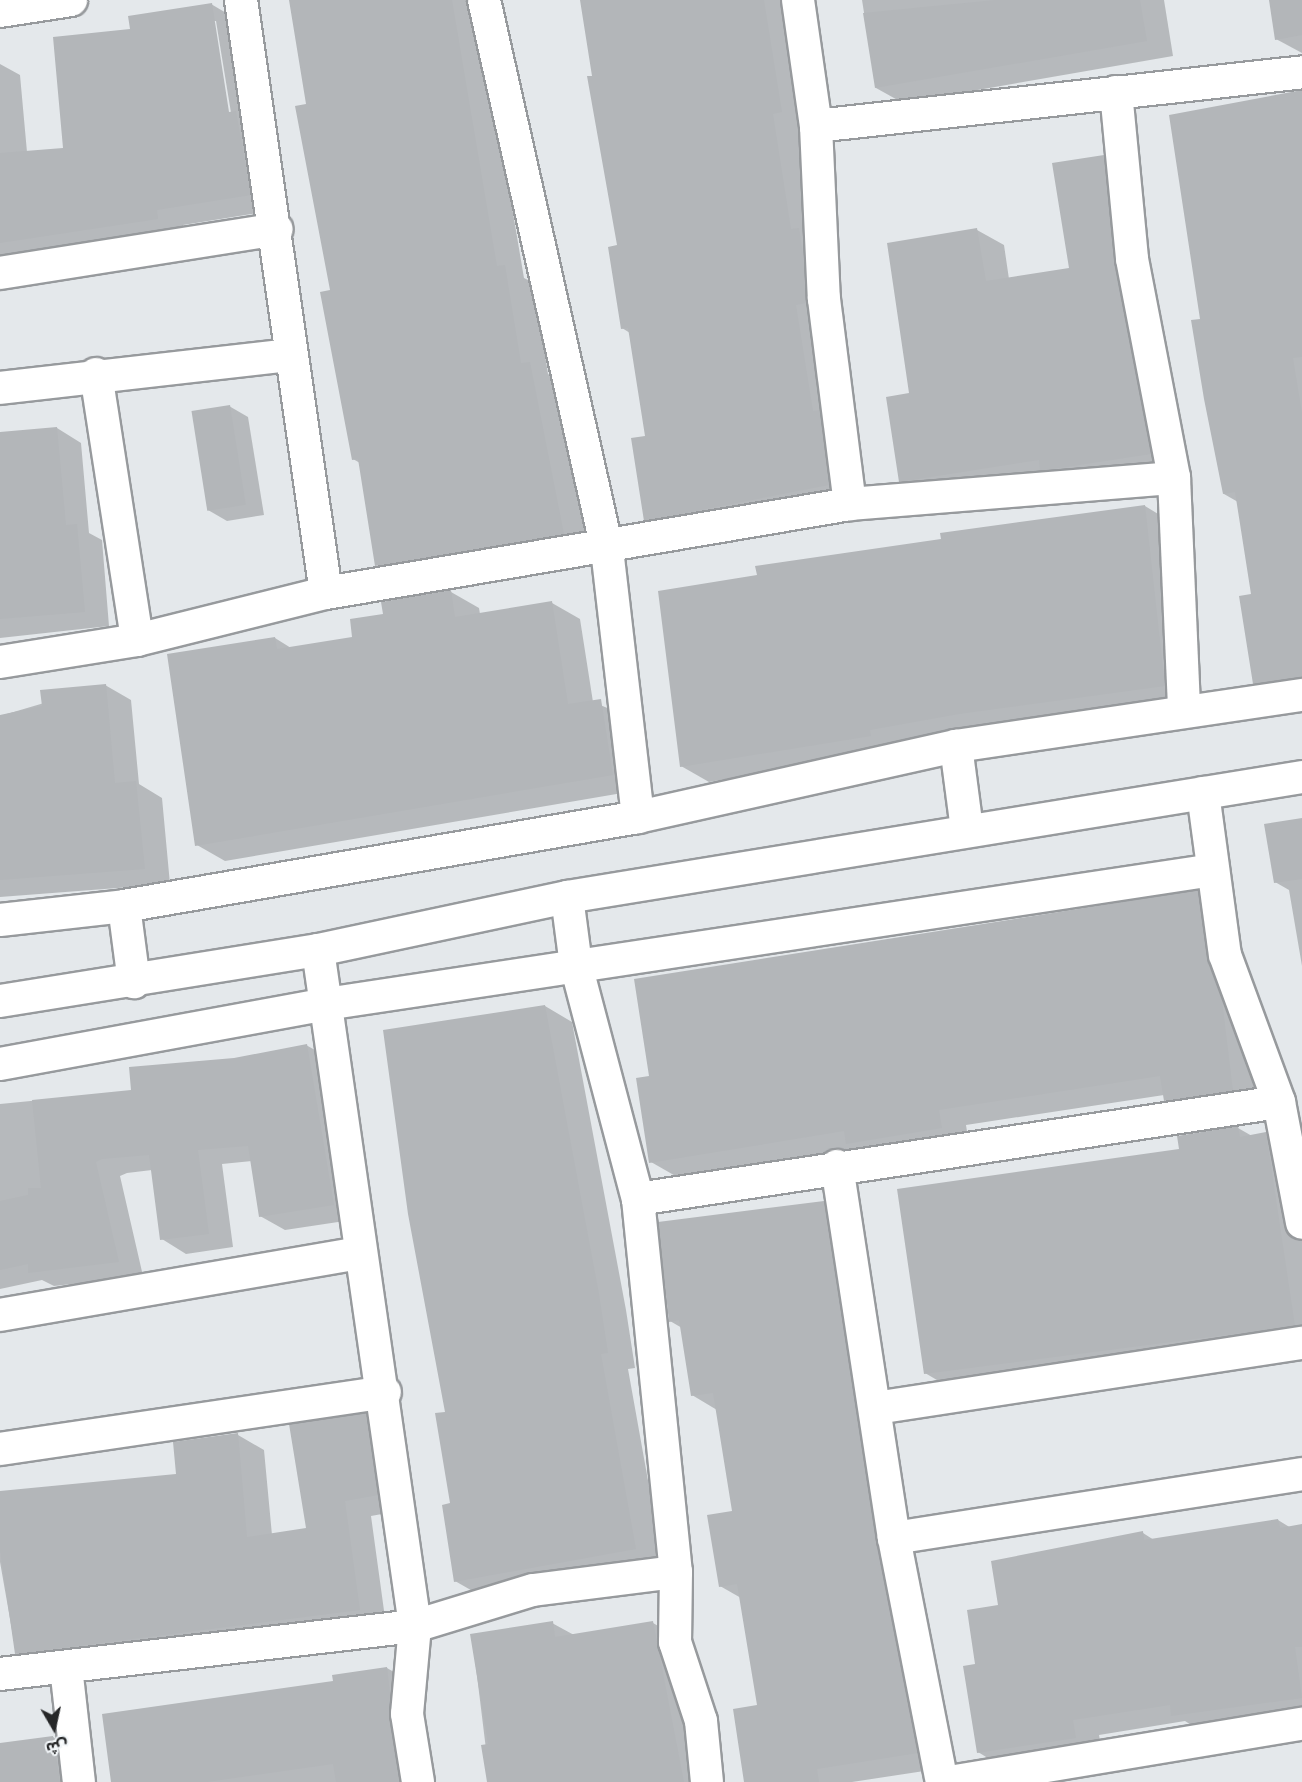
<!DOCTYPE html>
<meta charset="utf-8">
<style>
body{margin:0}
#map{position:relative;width:1302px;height:1782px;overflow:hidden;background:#e4e8eb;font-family:"Sofia Sans Condensed","Noto Sans Arabic",sans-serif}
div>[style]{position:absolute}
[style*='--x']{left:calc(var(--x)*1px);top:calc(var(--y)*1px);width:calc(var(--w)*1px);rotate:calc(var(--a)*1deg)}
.shadow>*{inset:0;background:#0003}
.building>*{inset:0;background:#b3b6b9;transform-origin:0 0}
.roads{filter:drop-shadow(2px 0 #979a9d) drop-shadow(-2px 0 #979a9d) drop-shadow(0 2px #979a9d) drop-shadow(0 -2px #979a9d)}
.minor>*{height:32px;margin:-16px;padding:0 16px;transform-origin:16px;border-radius:16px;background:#fff}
span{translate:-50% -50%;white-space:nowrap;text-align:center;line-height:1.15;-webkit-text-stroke:4.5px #f1f5f8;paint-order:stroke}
.north{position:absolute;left:24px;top:1698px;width:60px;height:60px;-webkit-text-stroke:4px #f1f5f8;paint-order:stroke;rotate:171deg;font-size:16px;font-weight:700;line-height:24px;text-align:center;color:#262728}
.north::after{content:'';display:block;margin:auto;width:21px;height:27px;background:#262728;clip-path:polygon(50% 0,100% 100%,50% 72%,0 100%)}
</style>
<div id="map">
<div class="shadow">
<i style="clip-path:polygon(298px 0,477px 0,524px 278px,534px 283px,548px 374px,558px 380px,592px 550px,405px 582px,377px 565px,360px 463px,353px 459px)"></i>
<i style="clip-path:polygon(581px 0,794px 0,857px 501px,674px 536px,646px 520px,647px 437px,630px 333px,622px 328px,619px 246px)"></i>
<i style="clip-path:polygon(862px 0,1164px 0,1173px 56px,903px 103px,876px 88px)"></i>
<i style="clip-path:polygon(1270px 0,1302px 0,1302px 53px,1276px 39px)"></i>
<i style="clip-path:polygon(evenodd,211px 4px,238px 20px,277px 210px,183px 225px,184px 234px,0 266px,0 64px,20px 75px,27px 152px,64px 149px,132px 31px,211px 4px,213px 21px,216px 21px,232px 119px,229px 120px,213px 21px)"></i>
<i style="clip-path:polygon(1302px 93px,1302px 696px,1282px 699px,1254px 683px,1253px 595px,1238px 502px,1224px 494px,1202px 320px)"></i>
<i style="clip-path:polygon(1104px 156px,1130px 172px,1177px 469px,927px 496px,901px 481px,911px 395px,977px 230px,1004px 245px,1009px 279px,1071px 270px)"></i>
<i style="clip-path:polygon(229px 406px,248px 417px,264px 515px,227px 521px,208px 510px)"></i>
<i style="clip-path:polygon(57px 428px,81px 443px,89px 533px,102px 540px,109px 626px,0 638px,0 434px)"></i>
<i style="clip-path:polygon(1145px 506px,1173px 523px,1193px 702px,988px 731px,709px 782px,681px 766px,758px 577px)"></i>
<i style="clip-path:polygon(451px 592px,479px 608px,480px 614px,552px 603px,580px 619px,593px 702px,629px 717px,640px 790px,225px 861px,197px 845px,275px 638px,291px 648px,354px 638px,384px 615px)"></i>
<i style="clip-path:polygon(105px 685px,131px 700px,139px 784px,162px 798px,170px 884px,0 897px,0 716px)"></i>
<i style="clip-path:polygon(1302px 820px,1302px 966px,1289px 890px,1275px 882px)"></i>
<i style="clip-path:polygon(1198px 892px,1226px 908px,1250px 1017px,1260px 1106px,1193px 1116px,1164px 1095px,966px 1125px,969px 1144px,875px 1159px,857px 1149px,679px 1178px,651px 1162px,651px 1077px)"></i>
<i style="clip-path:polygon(545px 1006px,572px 1022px,626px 1310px,635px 1368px,628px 1369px,663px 1564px,483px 1597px,455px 1581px,447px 1413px)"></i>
<i style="clip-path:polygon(306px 1045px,331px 1059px,358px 1219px,285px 1230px,260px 1216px,252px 1161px,222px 1164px,233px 1247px,186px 1254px,162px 1239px,152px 1170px,127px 1173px,120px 1176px,143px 1276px,54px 1286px,42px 1280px,0 1289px,0 1104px,133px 1091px,234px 1059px)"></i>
<i style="clip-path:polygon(1238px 1128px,1252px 1136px,1266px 1134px,1295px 1150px,1302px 1200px,1302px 1344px,954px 1390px,925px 1373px,1181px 1150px)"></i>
<i style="clip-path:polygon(824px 1203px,850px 1218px,944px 1768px,852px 1782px,746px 1782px,758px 1706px,741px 1598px,720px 1586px,733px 1512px,717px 1410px,692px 1395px,682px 1328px,670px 1321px)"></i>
<i style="clip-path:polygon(366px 1415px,393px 1430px,404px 1510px,371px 1516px,386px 1625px,43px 1669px,16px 1653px,0 1562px,0 1493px,178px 1475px,238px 1435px,264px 1450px,272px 1535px,307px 1530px)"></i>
<i style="clip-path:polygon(1278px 1520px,1291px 1528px,1302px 1526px,1302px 1714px,1199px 1730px,1185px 1721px,1099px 1735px,1102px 1752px,1004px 1768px,978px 1752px,977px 1666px,1000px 1606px,1143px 1533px,1154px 1540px)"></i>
<i style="clip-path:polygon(552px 1623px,574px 1635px,653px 1623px,681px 1639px,709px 1782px,490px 1782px,472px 1635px)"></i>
<i style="clip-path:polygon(387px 1668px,411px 1682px,421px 1782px,113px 1782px,334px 1682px)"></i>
<i style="clip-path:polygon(53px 1737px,81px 1754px,84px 1782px,0 1782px,0 1745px)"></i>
</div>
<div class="building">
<i style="clip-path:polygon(289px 0,452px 0,497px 266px,505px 265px,521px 363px,530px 362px,564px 534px,375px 566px,358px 459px,352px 460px,320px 292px,330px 290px,295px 106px,306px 104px)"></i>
<i style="clip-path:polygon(580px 0,764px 0,782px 112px,773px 114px,791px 229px,799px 228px,804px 261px,806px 303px,796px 305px,813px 411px,820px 410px,829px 485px,644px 521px,631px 438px,645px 436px,628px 328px,621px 329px,608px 247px,617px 245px,587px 76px,592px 76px)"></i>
<i style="clip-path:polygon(995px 0,1140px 0,1147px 41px,875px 88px,863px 13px)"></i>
<i style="clip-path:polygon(1269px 0,1302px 0,1302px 35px,1275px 40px)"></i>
<i style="clip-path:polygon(212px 3px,229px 112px,236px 111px,251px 195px,157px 210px,158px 219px,0 243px,0 153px,63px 148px,53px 37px,130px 29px,128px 16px)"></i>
<i style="clip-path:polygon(1302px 90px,1302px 357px,1293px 358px,1302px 413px,1302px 677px,1253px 684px,1239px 596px,1251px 594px,1235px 492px,1223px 494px,1204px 399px,1191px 320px,1200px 319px,1169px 115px)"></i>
<i style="clip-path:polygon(1104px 155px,1114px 262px,1151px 454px,1040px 471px,1039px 460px,899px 482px,886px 397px,909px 393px,887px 243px,977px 228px,986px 281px,1069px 268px,1052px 163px)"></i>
<i style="left:230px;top:405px;width:101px;height:39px;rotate:81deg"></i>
<i style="clip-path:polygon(57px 427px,66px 525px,77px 524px,85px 612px,0 619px,0 432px)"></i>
<i style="clip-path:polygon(1145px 505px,1165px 686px,959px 714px,870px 730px,871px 736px,680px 767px,658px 591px,757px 575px,755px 566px,941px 539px,940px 533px)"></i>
<i style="clip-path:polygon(451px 590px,455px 617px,552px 601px,568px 704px,601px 699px,613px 775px,195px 846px,167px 654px,275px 637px,277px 649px,352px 637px,350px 619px,383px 614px,381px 602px)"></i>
<i style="clip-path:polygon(106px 684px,115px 783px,136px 781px,145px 869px,0 880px,0 715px,42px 706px,40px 690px)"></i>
<i style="clip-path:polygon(1302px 818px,1302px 879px,1274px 883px,1264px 824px)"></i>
<i style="clip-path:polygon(1198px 890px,1207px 958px,1222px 1000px,1233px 1091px,1164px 1101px,1160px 1076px,939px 1110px,942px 1128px,846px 1144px,844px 1131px,649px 1163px,636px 1078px,649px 1076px,634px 979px)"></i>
<i style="clip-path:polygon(545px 1005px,599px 1294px,608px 1353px,601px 1354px,636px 1549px,454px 1582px,442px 1505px,450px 1503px,435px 1413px,445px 1412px,408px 1214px,383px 1030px)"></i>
<i style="clip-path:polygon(307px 1044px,334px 1205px,259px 1217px,248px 1146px,198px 1150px,209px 1234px,160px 1240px,149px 1155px,102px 1159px,96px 1162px,119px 1262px,28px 1273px,28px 1264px,0 1270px,0 1201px,28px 1195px,28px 1188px,41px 1188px,32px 1100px,131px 1090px,129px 1067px,234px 1058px)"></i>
<i style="clip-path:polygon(1238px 1126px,1240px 1137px,1266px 1132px,1295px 1326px,924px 1374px,897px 1189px,1179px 1149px,1177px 1136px)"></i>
<i style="clip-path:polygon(824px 1201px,876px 1541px,918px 1753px,817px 1769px,819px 1782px,744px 1782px,733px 1709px,757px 1705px,737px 1584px,719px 1587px,707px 1515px,732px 1511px,713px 1393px,691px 1396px,679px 1320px,669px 1322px,658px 1222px)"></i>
<i style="clip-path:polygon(366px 1413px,378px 1495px,345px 1501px,360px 1610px,15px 1654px,0 1550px,0 1491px,176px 1474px,173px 1442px,238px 1433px,247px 1537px,306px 1528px,289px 1424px)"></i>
<i style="clip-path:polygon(1278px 1519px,1280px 1528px,1302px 1524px,1302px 1647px,1295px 1647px,1302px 1698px,1171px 1716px,1170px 1705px,1073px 1720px,1076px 1738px,977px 1753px,963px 1666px,975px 1664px,967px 1610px,998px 1605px,991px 1561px,1143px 1531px,1144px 1540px)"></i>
<i style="clip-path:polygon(553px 1621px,555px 1637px,653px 1621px,684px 1782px,487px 1782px,481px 1745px,488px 1744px,470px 1634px)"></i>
<i style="clip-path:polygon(387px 1667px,400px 1782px,336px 1782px,333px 1764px,207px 1782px,111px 1782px,102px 1714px,333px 1681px,332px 1675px)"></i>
<i style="clip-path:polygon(53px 1736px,60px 1782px,0 1782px,0 1743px)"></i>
</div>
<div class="roads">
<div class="minor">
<i style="--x:241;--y:0;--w:599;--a:81.84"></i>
<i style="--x:484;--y:0;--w:563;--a:77.37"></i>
<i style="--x:607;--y:549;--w:270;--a:83.4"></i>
<i style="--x:798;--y:0;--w:127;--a:81.9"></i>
<i style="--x:816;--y:126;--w:173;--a:87.4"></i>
<i style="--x:824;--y:299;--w:207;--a:82.8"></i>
<i style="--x:0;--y:11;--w:72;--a:-8.8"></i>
<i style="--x:1116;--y:92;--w:168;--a:84.5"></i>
<i style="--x:1132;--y:259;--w:223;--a:79.1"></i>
<i style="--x:1174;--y:478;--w:232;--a:87.5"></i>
<i style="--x:816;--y:126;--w:489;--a:-6.3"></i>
<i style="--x:0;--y:273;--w:280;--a:-9"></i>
<i style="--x:96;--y:374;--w:269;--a:81.2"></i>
<i style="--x:0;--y:388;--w:290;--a:-6.5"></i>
<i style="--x:0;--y:662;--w:139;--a:-9.1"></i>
<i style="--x:137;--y:640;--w:195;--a:-14"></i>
<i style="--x:326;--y:593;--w:532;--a:-9.64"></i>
<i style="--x:850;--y:504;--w:325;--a:-4.6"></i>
<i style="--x:956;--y:746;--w:84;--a:82.5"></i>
<i style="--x:1203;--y:793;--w:163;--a:82.3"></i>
<i style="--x:1225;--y:955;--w:157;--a:69.8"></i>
<i style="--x:1279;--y:1102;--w:123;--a:79.2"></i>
<i style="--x:567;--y:897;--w:69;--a:82.5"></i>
<i style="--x:576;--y:965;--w:242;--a:75.2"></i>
<i style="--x:638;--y:1199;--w:375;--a:84.2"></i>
<i style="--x:676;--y:1572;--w:70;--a:90.8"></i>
<i style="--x:675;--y:1642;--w:83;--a:71.8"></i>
<i style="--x:701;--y:1721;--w:61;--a:84.4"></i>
<i style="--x:124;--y:906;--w:77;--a:82.5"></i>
<i style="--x:0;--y:920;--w:125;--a:-6.4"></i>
<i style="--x:124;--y:906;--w:522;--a:-9.82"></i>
<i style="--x:638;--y:817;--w:326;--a:-12.6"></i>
<i style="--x:956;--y:746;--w:350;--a:-8.4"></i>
<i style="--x:318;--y:950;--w:683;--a:81.83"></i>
<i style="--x:415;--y:1626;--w:88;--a:95.2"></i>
<i style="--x:407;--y:1714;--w:69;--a:80.8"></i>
<i style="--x:0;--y:1001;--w:322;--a:-9.1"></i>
<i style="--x:318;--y:950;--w:255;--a:-12"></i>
<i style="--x:567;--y:897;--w:745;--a:-9.27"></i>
<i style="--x:0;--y:1064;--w:331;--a:-10.4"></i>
<i style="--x:326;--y:1004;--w:897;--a:-8.59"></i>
<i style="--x:837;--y:1166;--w:376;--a:81.3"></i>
<i style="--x:894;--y:1538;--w:249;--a:78.9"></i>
<i style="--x:638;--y:1199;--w:648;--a:-8.61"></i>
<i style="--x:0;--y:1315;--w:365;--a:-9.8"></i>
<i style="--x:876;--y:1408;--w:431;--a:-8.7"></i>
<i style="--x:0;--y:1449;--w:389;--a:-8.4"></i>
<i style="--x:894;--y:1538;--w:413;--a:-8.9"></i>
<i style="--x:66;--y:1667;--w:116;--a:83.6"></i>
<i style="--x:0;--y:1674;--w:418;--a:-6.6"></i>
<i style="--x:415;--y:1626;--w:123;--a:-17"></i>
<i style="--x:533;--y:1590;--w:144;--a:-7.2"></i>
<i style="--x:950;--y:1782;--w:357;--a:-9.4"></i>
</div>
</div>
<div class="north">ش</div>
</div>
